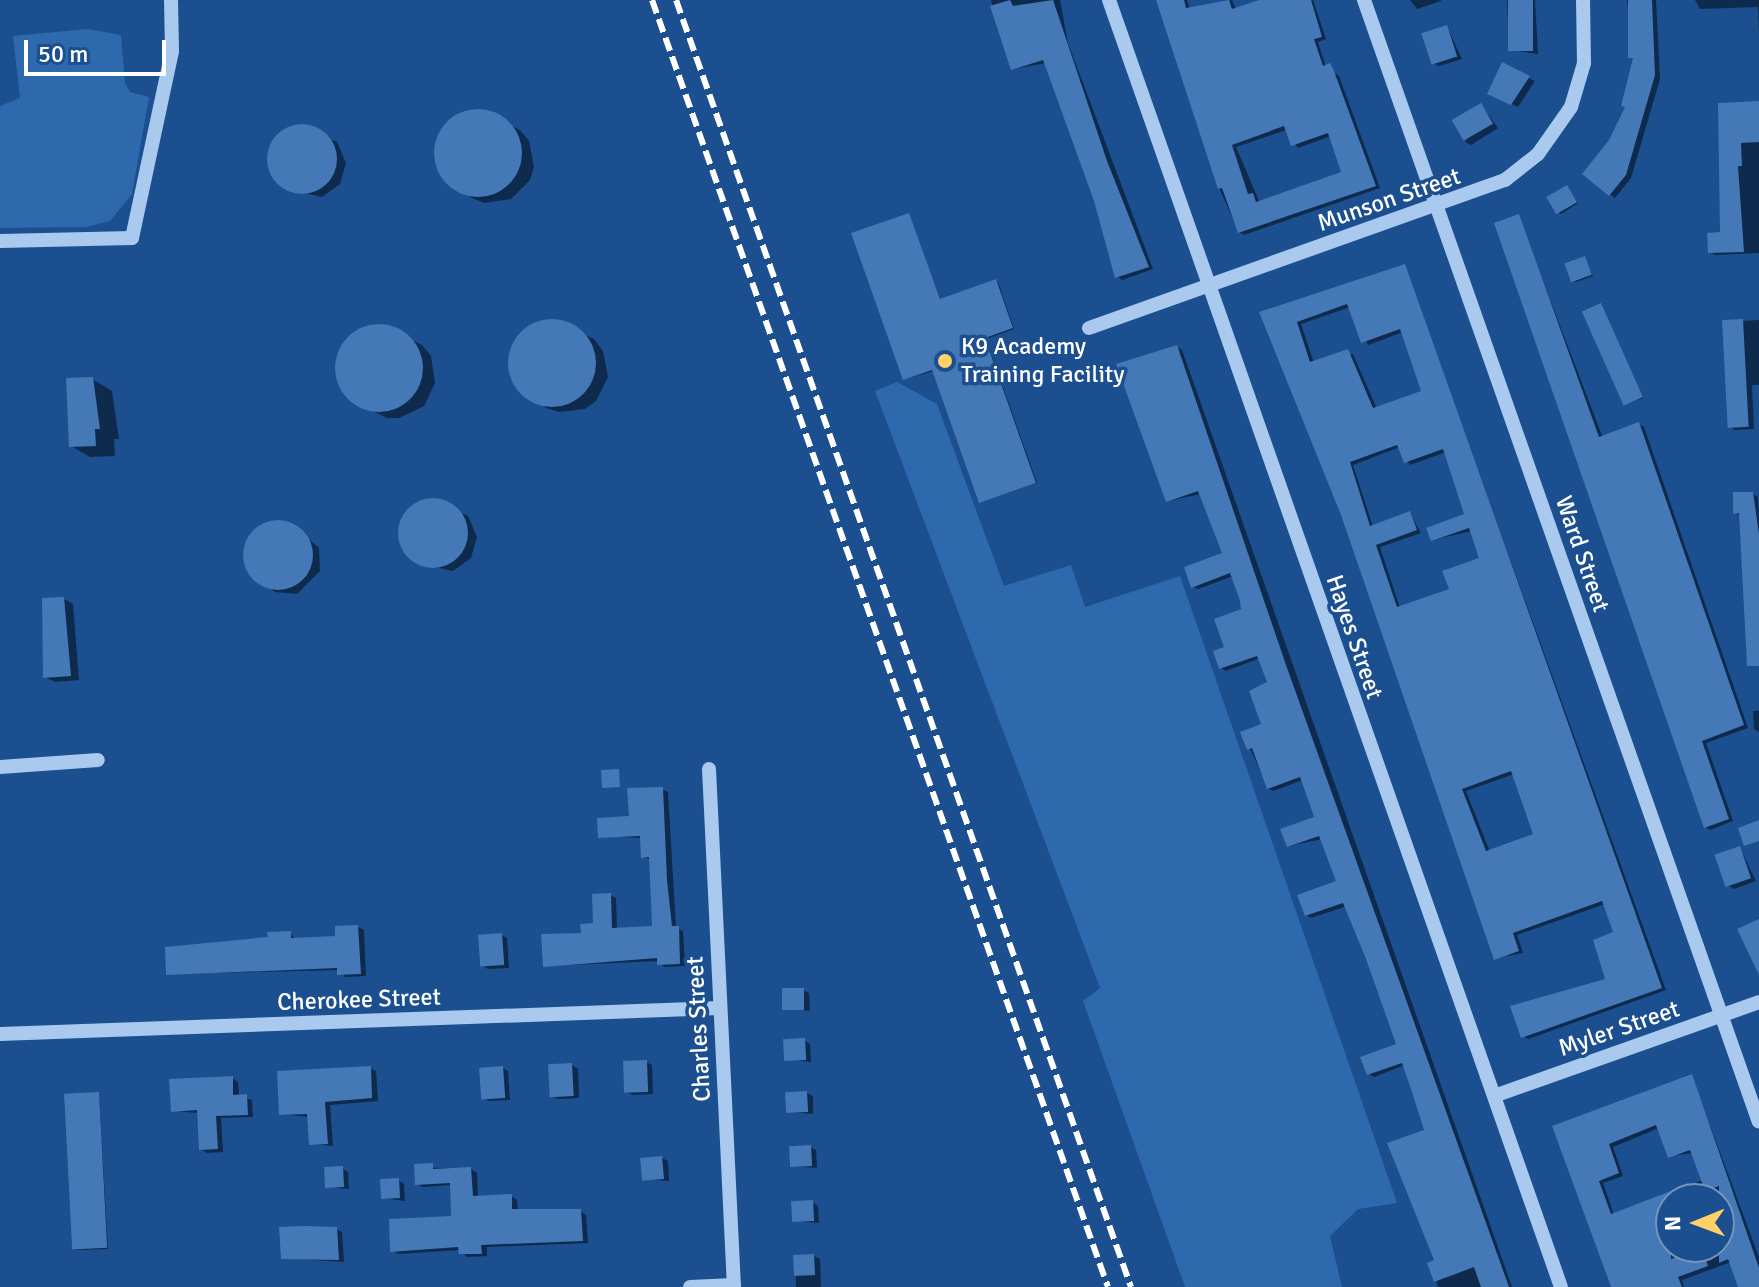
<!DOCTYPE html>
<style>
body{margin:0}
#map{position:relative;width:1759px;height:1287px;overflow:hidden;background:#1b4f8f;font-family:Signika,sans-serif}
div>[style]{position:absolute}
[style*='--x']{left:calc(var(--x)*1px);top:calc(var(--y)*1px);width:calc(var(--w)*1px);rotate:calc(var(--a)*1deg)}
.green>*{inset:0;background:#2e69ad}
.shadow>*{inset:0;background:#0007}
.building>*{inset:0;background:#4478b7;transform-origin:0 0}
.round{border-radius:50%}
.minor>*{height:14px;margin:-7px;padding:0 7px;transform-origin:7px;border-radius:7px;background:#a9c9ee}
.rail>*{height:6px;margin-top:-3px;transform-origin:0;background:repeating-linear-gradient(90deg,#fff 0 14px,transparent 0 20px)}
.dots>*{width:22px;height:22px;translate:-50% -50%;box-sizing:border-box;border:4px solid #1b4f8f;border-radius:50%}
span{translate:-50% -50%;white-space:nowrap;text-align:center;line-height:1.15;-webkit-text-stroke:7px #1b4f8f;paint-order:stroke}
.street-label{font-size:24px;color:#fff}
.poi-label{font-size:24px;color:#fff}
.left{translate:0 -50%;text-align:left}
.north{position:absolute;left:1655px;top:1183px;width:80px;height:80px;box-sizing:border-box;background:#1b4f8f;border:2px solid #7695bc;border-radius:50%;rotate:269deg;font-size:22px;font-weight:700;line-height:32px;text-align:center;color:#fff}
.north::after{content:'';display:block;margin:auto;width:28px;height:36px;background:#ffd166;clip-path:polygon(50% 0,100% 100%,50% 72%,0 100%)}
.scale{position:absolute;left:24px;top:40px;width:142px;height:36px;box-sizing:border-box;border:4px solid #fff;border-top:0;padding-left:10px;font-size:24px;line-height:28px;white-space:nowrap;color:#fff;-webkit-text-stroke:6px #1b4f8f;paint-order:stroke}
</style>
<div id="map">
<div class="green">
<i style="clip-path:polygon(87px 29px,121px 35px,125px 83px,130px 92px,149px 97px,132px 194px,110px 221px,86px 227px,0 228px,0 106px,20px 98px,13px 36px)"></i>
<i style="clip-path:polygon(897px 382px,937px 404px,1004px 586px,1071px 565px,1085px 607px,1180px 576px,1397px 1203px,1358px 1209px,1330px 1236px,1342px 1287px,1185px 1287px,1083px 1001px,1100px 988px,875px 391px)"></i>
</div>
<div class="shadow">
<i style="clip-path:polygon(991px 0,1060px 0,1068px 43px,1153px 269px,1122px 280px,1117px 276px,1113px 251px,1046px 63px,1013px 69px)"></i>
<i style="clip-path:polygon(evenodd,1158px 0,1187px 0,1190px 9px,1232px 0,1236px 10px,1265px 0,1313px 0,1326px 39px,1318px 42px,1326px 67px,1339px 76px,1380px 188px,1244px 235px,1239px 232px,1219px 188px,1158px 0,1286px 130px,1298px 148px,1331px 136px,1344px 173px,1260px 203px,1236px 147px,1286px 130px)"></i>
<i style="clip-path:polygon(1410px 0,1441px 0,1441px 1px,1417px 9px)"></i>
<i style="clip-path:polygon(1507px 0,1535px 0,1538px 54px,1509px 50px)"></i>
<i style="clip-path:polygon(1627px 0,1656px 0,1660px 79px,1631px 178px,1615px 198px,1585px 174px,1611px 141px,1627px 107px,1634px 59px)"></i>
<i style="clip-path:polygon(1695px 0,1759px 0,1759px 35px,1758px 7px,1700px 9px)"></i>
<i style="clip-path:polygon(1447px 27px,1462px 59px,1439px 66px,1433px 63px)"></i>
<i style="clip-path:polygon(1503px 65px,1535px 81px,1518px 107px,1495px 96px)"></i>
<i style="clip-path:polygon(1759px 103px,1759px 253px,1715px 255px,1710px 252px,1722px 234px,1720px 105px)"></i>
<i style="clip-path:polygon(1481px 105px,1498px 128px,1471px 145px,1465px 142px)"></i>
<i style="clip-path:polygon(480px 111px,520px 130px,529px 141px,534px 167px,530px 180px,511px 199px,484px 203px,472px 198px,439px 171px,437px 143px,452px 119px)"></i>
<i style="clip-path:polygon(298px 126px,337px 142px,346px 163px,340px 184px,322px 197px,289px 190px,270px 164px,273px 144px)"></i>
<i style="clip-path:polygon(1567px 187px,1578px 203px,1561px 214px,1559px 213px)"></i>
<i style="clip-path:polygon(908px 215px,941px 301px,998px 282px,1014px 329px,986px 339px,1037px 483px,980px 502px,934px 371px,905px 379px)"></i>
<i style="clip-path:polygon(1518px 216px,1603px 438px,1639px 424px,1644px 427px,1748px 728px,1706px 743px,1733px 821px,1710px 830px,1705px 827px)"></i>
<i style="clip-path:polygon(1585px 259px,1593px 276px,1576px 282px,1573px 281px)"></i>
<i style="clip-path:polygon(evenodd,1404px 266px,1666px 990px,1528px 1039px,1523px 1036px,1607px 980px,1616px 933px,1605px 904px,1517px 935px,1523px 953px,1496px 958px,1343px 514px,1262px 313px,1404px 266px,1350px 307px,1368px 345px,1403px 332px,1424px 393px,1377px 409px,1353px 354px,1314px 363px,1301px 324px,1350px 307px,1404px 266px,1400px 447px,1410px 465px,1446px 452px,1467px 516px,1432px 540px,1472px 531px,1482px 559px,1451px 590px,1400px 608px,1380px 547px,1421px 533px,1410px 513px,1373px 527px,1353px 465px,1400px 447px,1404px 266px,1514px 774px,1535px 835px,1490px 852px,1466px 791px,1514px 774px)"></i>
<i style="clip-path:polygon(1601px 305px,1643px 398px,1626px 404px,1623px 403px)"></i>
<i style="clip-path:polygon(553px 320px,594px 339px,603px 351px,608px 377px,596px 401px,585px 409px,559px 412px,546px 408px,514px 380px,511px 353px,526px 329px)"></i>
<i style="clip-path:polygon(1759px 320px,1759px 385px,1752px 385px,1754px 429px,1735px 430px,1730px 427px,1724px 322px)"></i>
<i style="clip-path:polygon(381px 326px,422px 345px,431px 356px,435px 383px,424px 406px,399px 418px,387px 418px,362px 405px,341px 386px,338px 359px,354px 335px)"></i>
<i style="clip-path:polygon(1177px 347px,1182px 350px,1512px 1287px,1438px 1287px,1430px 1264px,1437px 1261px,1427px 1131px,1405px 1065px,1374px 1077px,1369px 1074px,1399px 1045px,1347px 906px,1311px 918px,1306px 915px,1338px 882px,1322px 839px,1289px 846px,1316px 818px,1303px 780px,1273px 791px,1268px 788px,1243px 733px,1263px 725px,1269px 683px,1260px 658px,1226px 671px,1221px 668px,1243px 611px,1233px 576px,1198px 589px,1192px 586px,1225px 555px,1201px 494px,1168px 501px)"></i>
<i style="clip-path:polygon(92px 379px,112px 391px,119px 439px,114px 439px,115px 456px,90px 457px,71px 446px)"></i>
<i style="clip-path:polygon(1753px 494px,1758px 497px,1759px 520px,1759px 645px,1741px 516px,1735px 512px)"></i>
<i style="clip-path:polygon(429px 500px,468px 516px,477px 537px,471px 558px,453px 571px,420px 564px,401px 538px,404px 518px)"></i>
<i style="clip-path:polygon(263px 526px,294px 526px,319px 548px,320px 571px,297px 594px,275px 592px,248px 570px,245px 550px)"></i>
<i style="clip-path:polygon(64px 599px,73px 604px,79px 680px,55px 682px,45px 677px)"></i>
<i style="clip-path:polygon(1753px 711px,1759px 711px,1759px 732px,1754px 729px)"></i>
<i style="clip-path:polygon(662px 789px,668px 792px,676px 928px,683px 931px,685px 966px,664px 967px,659px 961px,545px 966px,595px 925px,610px 895px,616px 898px,617px 930px,654px 928px,651px 859px,643px 857px,642px 838px,600px 836px,631px 818px)"></i>
<i style="clip-path:polygon(1740px 848px,1756px 881px,1734px 889px,1728px 885px)"></i>
<i style="clip-path:polygon(358px 927px,364px 930px,366px 976px,345px 977px,339px 970px,168px 974px,290px 933px,296px 940px,337px 937px)"></i>
<i style="clip-path:polygon(501px 935px,507px 938px,509px 968px,488px 969px,482px 965px)"></i>
<i style="clip-path:polygon(803px 990px,809px 993px,810px 1011px,785px 1008px)"></i>
<i style="clip-path:polygon(805px 1041px,810px 1044px,811px 1062px,786px 1059px)"></i>
<i style="clip-path:polygon(646px 1062px,652px 1065px,653px 1094px,633px 1095px,627px 1092px)"></i>
<i style="clip-path:polygon(572px 1065px,578px 1069px,579px 1098px,558px 1099px,552px 1096px)"></i>
<i style="clip-path:polygon(370px 1068px,376px 1071px,378px 1101px,330px 1105px,333px 1146px,311px 1144px,309px 1117px,281px 1114px)"></i>
<i style="clip-path:polygon(503px 1068px,508px 1071px,510px 1100px,489px 1101px,483px 1098px)"></i>
<i style="clip-path:polygon(evenodd,1692px 1077px,1759px 1257px,1759px 1287px,1740px 1287px,1731px 1262px,1682px 1280px,1684px 1287px,1611px 1287px,1554px 1127px,1692px 1077px,1659px 1128px,1669px 1156px,1693px 1153px,1703px 1180px,1614px 1215px,1603px 1183px,1623px 1176px,1613px 1147px,1659px 1128px,1692px 1077px,1671px 1199px,1719px 1199px,1719px 1247px,1671px 1247px,1671px 1199px)"></i>
<i style="clip-path:polygon(232px 1078px,238px 1082px,239px 1096px,252px 1100px,253px 1117px,221px 1118px,223px 1152px,207px 1153px,201px 1149px,199px 1113px,173px 1111px)"></i>
<i style="clip-path:polygon(807px 1093px,813px 1096px,813px 1114px,788px 1112px)"></i>
<i style="clip-path:polygon(99px 1094px,108px 1249px,76px 1250px,74px 1249px)"></i>
<i style="clip-path:polygon(810px 1147px,816px 1150px,817px 1168px,792px 1166px)"></i>
<i style="clip-path:polygon(662px 1158px,668px 1161px,669px 1181px,643px 1179px)"></i>
<i style="clip-path:polygon(416px 1167px,471px 1169px,477px 1173px,478px 1198px,511px 1196px,517px 1200px,518px 1211px,580px 1211px,586px 1215px,588px 1243px,487px 1247px,487px 1256px,467px 1257px,460px 1250px,398px 1254px,392px 1250px,454px 1218px,452px 1185px,423px 1187px,417px 1184px)"></i>
<i style="clip-path:polygon(342px 1168px,348px 1172px,349px 1189px,327px 1187px)"></i>
<i style="clip-path:polygon(398px 1180px,404px 1184px,405px 1201px,383px 1198px)"></i>
<i style="clip-path:polygon(812px 1202px,818px 1206px,819px 1223px,794px 1221px)"></i>
<i style="clip-path:polygon(336px 1229px,342px 1232px,344px 1262px,283px 1258px)"></i>
<i style="clip-path:polygon(814px 1256px,820px 1259px,821px 1287px,796px 1287px,795px 1257px)"></i>
</div>
<div class="building">
<i style="clip-path:polygon(1010px 0,1013px 6px,1053px 0,1107px 161px,1149px 267px,1115px 278px,1094px 201px,1043px 60px,1011px 70px,990px 6px)"></i>
<i style="clip-path:polygon(evenodd,1156px 0,1184px 0,1186px 8px,1229px 0,1232px 9px,1259px 0,1311px 0,1322px 37px,1314px 39px,1323px 66px,1330px 63px,1334px 71px,1376px 186px,1238px 233px,1222px 188px,1218px 189px,1156px 0,1284px 126px,1291px 146px,1328px 133px,1341px 172px,1256px 202px,1253px 193px,1248px 194px,1232px 145px,1284px 126px)"></i>
<i style="left:1508px;top:0;width:25px;height:51px"></i>
<i style="clip-path:polygon(1628px 0,1652px 0,1655px 75px,1626px 175px,1609px 196px,1582px 174px,1609px 140px,1625px 107px,1621px 106px,1633px 58px,1628px 58px)"></i>
<i style="left:1447px;top:25px;width:33px;height:27px;rotate:72deg"></i>
<i style="clip-path:polygon(1502px 62px,1530px 76px,1511px 105px,1487px 94px)"></i>
<i style="clip-path:polygon(1759px 101px,1759px 142px,1741px 143px,1742px 166px,1738px 166px,1744px 252px,1708px 253px,1707px 233px,1720px 232px,1718px 103px)"></i>
<i style="left:1481px;top:103px;width:24px;height:34px;rotate:60deg"></i>
<i class="round" style="left:434px;top:109px;width:88px;height:88px"></i>
<i class="round" style="left:267px;top:124px;width:70px;height:70px"></i>
<i style="left:1567px;top:185px;width:20px;height:24px;rotate:60deg"></i>
<i style="clip-path:polygon(909px 213px,940px 299px,996px 279px,1013px 328px,985px 338px,1036px 483px,979px 503px,932px 370px,903px 380px,851px 233px)"></i>
<i style="clip-path:polygon(1519px 214px,1599px 437px,1639px 422px,1744px 725px,1702px 741px,1729px 819px,1704px 828px,1494px 223px)"></i>
<i style="left:1585px;top:256px;width:20px;height:22px;rotate:70deg"></i>
<i style="clip-path:polygon(evenodd,1405px 264px,1662px 988px,1521px 1038px,1510px 1006px,1605px 979px,1593px 940px,1613px 932px,1602px 901px,1513px 933px,1519px 951px,1494px 960px,1341px 515px,1259px 312px,1405px 264px,1347px 304px,1361px 343px,1400px 329px,1421px 391px,1373px 408px,1348px 349px,1310px 362px,1297px 322px,1347px 304px,1405px 264px,1397px 445px,1404px 463px,1443px 449px,1464px 514px,1426px 528px,1431px 541px,1469px 528px,1479px 558px,1442px 571px,1449px 589px,1397px 607px,1376px 545px,1417px 530px,1410px 511px,1370px 526px,1350px 462px,1397px 445px,1405px 264px,1511px 771px,1533px 834px,1486px 851px,1462px 789px,1511px 771px)"></i>
<i style="left:1601px;top:303px;width:103px;height:21px;rotate:66deg"></i>
<i style="left:1743px;top:319px;width:108px;height:21px;rotate:87deg"></i>
<i class="round" style="left:508px;top:319px;width:88px;height:88px"></i>
<i class="round" style="left:335px;top:324px;width:88px;height:88px"></i>
<i style="clip-path:polygon(1177px 345px,1286px 665px,1509px 1287px,1481px 1287px,1474px 1267px,1434px 1282px,1427px 1263px,1434px 1260px,1387px 1143px,1424px 1130px,1412px 1092px,1402px 1063px,1367px 1075px,1360px 1057px,1396px 1044px,1366px 959px,1343px 903px,1305px 916px,1297px 895px,1336px 881px,1319px 836px,1287px 847px,1280px 829px,1314px 817px,1310px 805px,1300px 777px,1267px 789px,1252px 748px,1247px 750px,1240px 732px,1261px 724px,1249px 691px,1267px 682px,1257px 656px,1219px 669px,1213px 651px,1224px 647px,1214px 619px,1241px 609px,1240px 601px,1230px 573px,1191px 588px,1184px 567px,1222px 553px,1198px 491px,1166px 502px,1116px 364px)"></i>
<i style="clip-path:polygon(93px 377px,100px 429px,95px 429px,96px 446px,69px 447px,66px 378px)"></i>
<i style="clip-path:polygon(1733px 492px,1753px 492px,1759px 534px,1759px 666px,1747px 666px,1739px 513px,1733px 514px)"></i>
<i class="round" style="left:398px;top:498px;width:70px;height:70px"></i>
<i class="round" style="left:243px;top:520px;width:70px;height:70px"></i>
<i style="clip-path:polygon(64px 597px,71px 676px,43px 678px,42px 598px)"></i>
<i style="left:619px;top:769px;width:18px;height:18px;rotate:87deg"></i>
<i style="clip-path:polygon(663px 787px,667px 880px,672px 926px,679px 926px,680px 964px,657px 965px,657px 958px,543px 967px,541px 934px,581px 933px,580px 924px,593px 923px,592px 894px,611px 893px,612px 928px,652px 926px,649px 857px,641px 858px,640px 836px,598px 838px,597px 818px,629px 816px,627px 788px)"></i>
<i style="clip-path:polygon(1759px 820px,1759px 841px,1744px 846px,1738px 828px)"></i>
<i style="left:1740px;top:846px;width:34px;height:27px;rotate:71deg"></i>
<i style="clip-path:polygon(1759px 919px,1759px 975px,1737px 929px)"></i>
<i style="clip-path:polygon(358px 925px,361px 974px,337px 975px,337px 968px,166px 975px,165px 947px,268px 937px,267px 932px,291px 931px,291px 938px,335px 936px,335px 926px)"></i>
<i style="left:502px;top:933px;width:32px;height:24px;rotate:86deg"></i>
<i style="left:782px;top:988px;width:22px;height:22px"></i>
<i style="left:805px;top:1038px;width:22px;height:22px;rotate:87deg"></i>
<i style="left:647px;top:1060px;width:32px;height:24px;rotate:88deg"></i>
<i style="left:572px;top:1063px;width:33px;height:24px;rotate:87deg"></i>
<i style="clip-path:polygon(371px 1066px,372px 1098px,325px 1102px,328px 1144px,309px 1145px,307px 1114px,279px 1115px,277px 1071px)"></i>
<i style="left:503px;top:1066px;width:32px;height:24px;rotate:86deg"></i>
<i style="clip-path:polygon(1692px 1074px,1759px 1268px,1759px 1287px,1738px 1287px,1728px 1259px,1719px 1263px,1719px 1186px,1705px 1191px,1690px 1150px,1668px 1158px,1656px 1125px,1609px 1144px,1619px 1173px,1599px 1181px,1611px 1214px,1671px 1191px,1671px 1259px,1702px 1248px,1708px 1266px,1678px 1277px,1682px 1287px,1611px 1287px,1552px 1126px)"></i>
<i style="clip-path:polygon(233px 1076px,233px 1095px,247px 1094px,248px 1115px,216px 1116px,218px 1149px,199px 1150px,197px 1110px,171px 1112px,169px 1079px)"></i>
<i style="left:807px;top:1091px;width:21px;height:22px;rotate:87deg"></i>
<i style="left:99px;top:1092px;width:156px;height:35px;rotate:87deg"></i>
<i style="left:811px;top:1145px;width:21px;height:22px;rotate:87deg"></i>
<i style="left:662px;top:1156px;width:23px;height:22px;rotate:85deg"></i>
<i style="clip-path:polygon(433px 1163px,433px 1169px,471px 1167px,473px 1196px,512px 1194px,512px 1209px,581px 1209px,583px 1241px,481px 1245px,482px 1254px,459px 1254px,458px 1247px,390px 1252px,389px 1219px,451px 1216px,450px 1183px,415px 1185px,414px 1164px)"></i>
<i style="left:343px;top:1166px;width:21px;height:19px;rotate:87deg"></i>
<i style="left:399px;top:1178px;width:20px;height:19px;rotate:87deg"></i>
<i style="left:813px;top:1200px;width:21px;height:22px;rotate:87deg"></i>
<i style="clip-path:polygon(304px 1226px,337px 1227px,339px 1260px,281px 1259px,279px 1227px)"></i>
<i style="left:814px;top:1254px;width:21px;height:21px;rotate:87deg"></i>
</div>
<div class="minor">
<i style="--x:1109;--y:0;--w:1364;--a:70.65"></i>
<i style="--x:1364;--y:0;--w:1189;--a:70.61"></i>
<i style="--x:0;--y:241;--w:132;--a:-1.3"></i>
<i style="--x:132;--y:238;--w:191;--a:-77.9"></i>
<i style="--x:172;--y:51;--w:51;--a:-91.1"></i>
<i style="--x:1089;--y:328;--w:442;--a:-19.6"></i>
<i style="--x:1505;--y:180;--w:42;--a:-38.2"></i>
<i style="--x:1538;--y:154;--w:57;--a:-54.9"></i>
<i style="--x:1571;--y:107;--w:46;--a:-73.5"></i>
<i style="--x:1584;--y:63;--w:63;--a:-90.9"></i>
<i style="--x:0;--y:767;--w:98;--a:-4.1"></i>
<i style="--x:709;--y:769;--w:519;--a:87.24"></i>
<i style="--x:0;--y:1034;--w:720;--a:-2.07"></i>
<i style="--x:1494;--y:1096;--w:281;--a:-19.5"></i>
<i style="--x:690;--y:1287;--w:44;--a:-2.6"></i>
</div>
<div class="rail">
<i style="--x:652;--y:0;--w:1365;--a:70.49"></i>
<i style="--x:676;--y:0;--w:1365;--a:70.53"></i>
</div>
<div class="dots">
<i style="left:945px;top:361px;background:#ffd166"></i>
</div>
<div class="street-label">
<span style="left:1389px;top:200px;rotate:-19deg">Munson Street</span>
<span style="left:1582px;top:554px;rotate:71deg">Ward Street</span>
<span style="left:1354px;top:637px;rotate:71deg">Hayes Street</span>
<span style="left:359px;top:1000px;rotate:-2deg">Cherokee Street</span>
<span style="left:699px;top:1029px;rotate:-93deg">Charles Street</span>
<span style="left:1619px;top:1029px;rotate:-19deg">Myler Street</span>
</div>
<div class="poi-label">
<span class="left" style="left:961px;top:361px">K9 Academy<br>Training Facility</span>
</div>
<div class="north">N</div>
<div class="scale">50 m</div>
</div>
